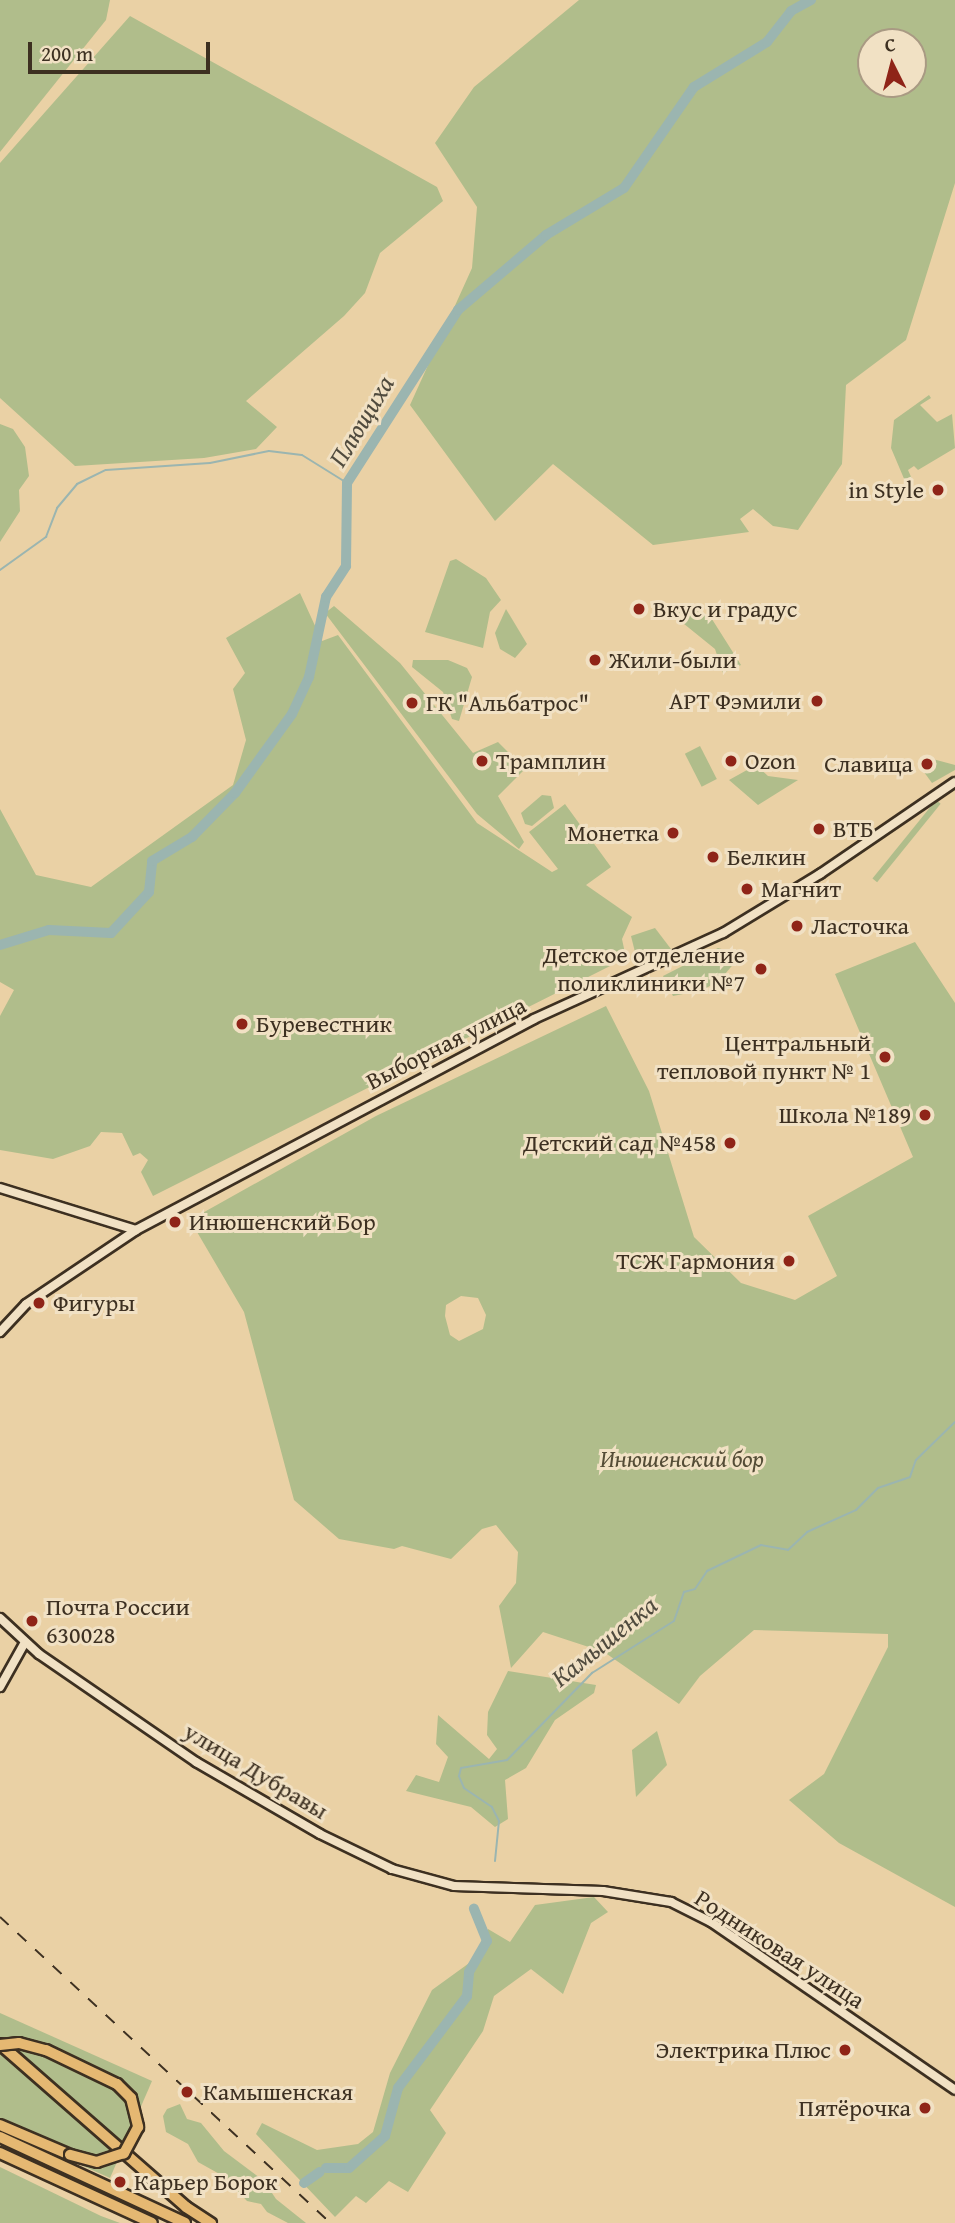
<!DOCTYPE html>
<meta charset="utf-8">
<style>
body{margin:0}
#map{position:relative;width:955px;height:2223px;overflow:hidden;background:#ead1a5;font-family:"Gentium Book Plus",serif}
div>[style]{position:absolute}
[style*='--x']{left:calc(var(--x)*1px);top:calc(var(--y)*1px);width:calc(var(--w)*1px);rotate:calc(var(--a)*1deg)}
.green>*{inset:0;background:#b0bd8b;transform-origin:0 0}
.stream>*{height:2px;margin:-1px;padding:0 1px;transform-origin:1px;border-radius:1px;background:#9bb5b0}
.river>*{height:10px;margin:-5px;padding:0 5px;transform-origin:5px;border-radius:5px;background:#9bb5b0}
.roads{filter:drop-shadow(2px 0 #3d3021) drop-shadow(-2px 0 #3d3021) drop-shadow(0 2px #3d3021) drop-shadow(0 -2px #3d3021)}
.secondary>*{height:8px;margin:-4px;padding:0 4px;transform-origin:4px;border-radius:4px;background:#f1e1c4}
.highway>*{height:10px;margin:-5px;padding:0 5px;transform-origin:5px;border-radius:5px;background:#e5b872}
.rail>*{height:2px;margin-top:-1px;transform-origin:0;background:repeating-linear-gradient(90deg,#3d3021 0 12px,transparent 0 24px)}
.bridges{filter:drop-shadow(2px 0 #3d3021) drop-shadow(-2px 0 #3d3021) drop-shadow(0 2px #3d3021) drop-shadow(0 -2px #3d3021)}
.highway-bridge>*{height:10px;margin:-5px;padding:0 5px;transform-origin:5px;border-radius:5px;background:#e5b872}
.dots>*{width:19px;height:19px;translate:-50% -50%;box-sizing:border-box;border:4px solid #f1e1c4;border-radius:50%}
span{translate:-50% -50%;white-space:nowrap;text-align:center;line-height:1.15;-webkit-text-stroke:6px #f1e1c4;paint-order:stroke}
.poi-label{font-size:24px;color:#3d3021}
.right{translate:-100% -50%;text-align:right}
.left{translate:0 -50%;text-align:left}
.street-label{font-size:24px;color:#3d3021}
.park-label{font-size:24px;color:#544c36;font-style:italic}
.water-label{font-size:26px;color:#504b3e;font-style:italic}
.north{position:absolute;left:857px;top:28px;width:70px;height:70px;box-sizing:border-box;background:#f1e1c4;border:2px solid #a99a83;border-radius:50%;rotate:354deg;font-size:19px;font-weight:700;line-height:28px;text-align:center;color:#3d3021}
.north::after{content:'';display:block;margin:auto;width:24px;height:32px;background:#8f2418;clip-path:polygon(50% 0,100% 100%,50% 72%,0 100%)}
.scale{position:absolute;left:28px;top:42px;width:182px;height:32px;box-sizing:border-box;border:4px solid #3d3021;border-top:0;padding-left:9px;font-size:21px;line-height:24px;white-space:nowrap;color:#3d3021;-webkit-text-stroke:5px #f1e1c4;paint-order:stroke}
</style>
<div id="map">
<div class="green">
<i style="clip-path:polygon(0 0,110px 0,106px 20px,0 152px)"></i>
<i style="clip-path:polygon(evenodd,579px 0,955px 0,955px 183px,906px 340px,846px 385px,842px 464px,798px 530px,773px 526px,753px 509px,740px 519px,749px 532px,653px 545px,553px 464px,495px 521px,410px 405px,472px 268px,477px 207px,435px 143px,474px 87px,579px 0,871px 42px,913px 42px,913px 84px,871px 84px,871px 42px)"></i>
<i style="clip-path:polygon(130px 16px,437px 187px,443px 201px,380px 253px,365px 293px,344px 316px,246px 401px,277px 427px,256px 449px,204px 458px,75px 466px,0 398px,0 163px)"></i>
<i style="clip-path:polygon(929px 395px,931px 398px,920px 405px,937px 422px,952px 414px,955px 448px,918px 470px,914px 466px,908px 470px,912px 479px,905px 481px,891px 448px,894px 420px)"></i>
<i style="clip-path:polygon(0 424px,13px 429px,25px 447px,29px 476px,19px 490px,20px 511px,0 542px)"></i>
<i style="clip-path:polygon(456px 559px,486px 578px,501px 600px,490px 612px,483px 648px,425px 632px,450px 561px)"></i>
<i style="clip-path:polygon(300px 593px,322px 641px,338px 635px,477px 823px,552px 872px,558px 869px,529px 832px,565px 804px,611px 867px,586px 885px,632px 917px,622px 939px,626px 958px,153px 1196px,141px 1172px,148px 1160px,140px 1153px,133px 1156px,122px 1133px,101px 1132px,90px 1146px,53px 1159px,0 1150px,0 1016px,14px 990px,0 982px,0 809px,36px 875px,91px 887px,233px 785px,246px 740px,233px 689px,245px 673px,226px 638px)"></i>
<i style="clip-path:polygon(682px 605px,710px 616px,741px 665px,723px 673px,715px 649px,673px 615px)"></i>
<i style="clip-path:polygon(334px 606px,400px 663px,473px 753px,498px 742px,525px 769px,498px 796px,524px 842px,519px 849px,477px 814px,325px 613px)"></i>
<i style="clip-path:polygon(506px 609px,527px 644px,515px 658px,500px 649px,495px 633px)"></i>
<i style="clip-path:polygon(413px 660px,448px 660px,467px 668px,472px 677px,459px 721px,452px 719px,443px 692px,412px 667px)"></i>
<i style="left:700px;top:746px;width:37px;height:17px;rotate:63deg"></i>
<i style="clip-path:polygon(929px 758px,955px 765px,955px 770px,932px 783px,921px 768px)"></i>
<i style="clip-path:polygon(756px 765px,768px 776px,798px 780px,758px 805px,729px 780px)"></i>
<i style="clip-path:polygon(542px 795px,551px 796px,554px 808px,532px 826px,525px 824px,521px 813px)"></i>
<i style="left:936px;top:800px;width:6px;height:101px;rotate:39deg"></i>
<i style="clip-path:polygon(655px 928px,671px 949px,638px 964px,631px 936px)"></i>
<i style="clip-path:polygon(evenodd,915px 942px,955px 1003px,955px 1907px,839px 1843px,789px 1800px,824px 1774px,888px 1647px,888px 1634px,754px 1630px,700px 1676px,679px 1704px,604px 1652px,543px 1632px,511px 1668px,499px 1606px,516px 1583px,518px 1552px,496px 1525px,482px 1529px,451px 1559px,402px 1546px,394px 1549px,339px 1539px,294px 1500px,244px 1312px,190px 1220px,376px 1116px,606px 1006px,649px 1091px,694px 1237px,741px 1283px,795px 1300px,837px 1276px,808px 1216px,913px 1157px,835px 974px,915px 942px,461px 1296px,478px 1298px,486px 1315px,483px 1329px,459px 1341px,450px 1335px,445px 1316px,446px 1305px,461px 1296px)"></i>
<i style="clip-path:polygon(718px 948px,729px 951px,736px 961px,720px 980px,703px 990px,673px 996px,663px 976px)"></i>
<i style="clip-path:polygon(508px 1671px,596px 1685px,594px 1693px,555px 1720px,526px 1768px,505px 1780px,508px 1819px,495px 1827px,471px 1807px,406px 1791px,416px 1775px,439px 1782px,448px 1757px,436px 1744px,438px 1715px,489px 1759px,497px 1749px,487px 1735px,488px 1712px)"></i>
<i style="clip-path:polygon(657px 1731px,667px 1765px,636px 1797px,632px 1750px)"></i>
<i style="clip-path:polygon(594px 1897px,608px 1912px,591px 1923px,563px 1994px,531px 1969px,494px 1996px,483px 2031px,430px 2110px,446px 2133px,408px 2192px,389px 2181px,366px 2203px,356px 2196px,335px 2217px,256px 2134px,262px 2123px,317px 2150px,358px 2144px,373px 2132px,390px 2073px,432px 1990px,472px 1961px,488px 1929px,510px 1942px,535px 1905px)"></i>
<i style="clip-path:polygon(0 2013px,152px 2081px,110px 2178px,0 2129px)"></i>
<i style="clip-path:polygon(180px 2104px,187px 2119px,201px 2123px,224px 2151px,264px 2181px,276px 2199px,306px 2223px,288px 2223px,267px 2212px,261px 2204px,247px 2201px,223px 2176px,198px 2162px,188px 2144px,166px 2132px,163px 2116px,167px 2109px)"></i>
<i style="clip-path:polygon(0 2167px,101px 2216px,120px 2223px,0 2223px)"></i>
</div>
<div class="stream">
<i style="--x:0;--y:570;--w:57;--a:-35.7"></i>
<i style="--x:46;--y:537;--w:31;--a:-69"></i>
<i style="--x:57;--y:508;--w:31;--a:-50"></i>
<i style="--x:77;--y:484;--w:32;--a:-26"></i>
<i style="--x:106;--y:470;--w:104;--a:-3.9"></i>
<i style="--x:210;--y:463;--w:60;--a:-11.5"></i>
<i style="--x:269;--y:451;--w:33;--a:7"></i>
<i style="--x:302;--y:455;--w:53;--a:31.9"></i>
<i style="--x:495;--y:1861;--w:40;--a:-84.3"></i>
<i style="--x:499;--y:1821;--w:16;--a:-117"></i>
<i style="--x:492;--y:1807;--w:34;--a:-146"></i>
<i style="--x:464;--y:1788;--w:13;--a:-113"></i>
<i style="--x:459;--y:1776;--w:8;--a:-76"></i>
<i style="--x:461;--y:1768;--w:47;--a:-9.9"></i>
<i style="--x:507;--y:1760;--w:122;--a:-45.7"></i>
<i style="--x:592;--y:1673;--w:97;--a:-32.4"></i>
<i style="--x:674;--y:1621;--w:31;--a:-71"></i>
<i style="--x:684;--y:1592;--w:11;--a:-15"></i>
<i style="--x:695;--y:1589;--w:22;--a:-56"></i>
<i style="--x:707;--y:1571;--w:60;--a:-25.7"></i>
<i style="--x:761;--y:1545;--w:27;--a:10"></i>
<i style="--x:788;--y:1550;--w:26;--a:-43"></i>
<i style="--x:807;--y:1532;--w:54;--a:-24.2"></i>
<i style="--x:856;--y:1510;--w:31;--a:-45"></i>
<i style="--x:878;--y:1488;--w:34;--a:-19"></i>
<i style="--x:910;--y:1477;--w:18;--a:-71"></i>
<i style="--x:916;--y:1460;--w:54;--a:-44.3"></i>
</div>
<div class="river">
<i style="--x:0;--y:945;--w:51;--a:-17"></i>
<i style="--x:49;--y:930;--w:62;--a:2.8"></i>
<i style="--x:111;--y:933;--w:56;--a:-47.2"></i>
<i style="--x:149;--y:892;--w:31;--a:-84"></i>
<i style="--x:152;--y:861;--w:47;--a:-31"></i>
<i style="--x:192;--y:837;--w:62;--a:-45.7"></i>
<i style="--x:235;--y:793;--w:97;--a:-54.2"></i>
<i style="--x:292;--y:714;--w:41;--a:-65.3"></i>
<i style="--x:309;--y:677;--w:82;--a:-78"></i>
<i style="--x:326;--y:597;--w:37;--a:-57"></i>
<i style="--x:346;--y:566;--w:83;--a:-89.3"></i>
<i style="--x:347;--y:483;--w:206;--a:-57.3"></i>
<i style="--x:458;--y:310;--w:116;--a:-40.4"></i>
<i style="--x:546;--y:235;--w:91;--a:-31.1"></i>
<i style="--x:624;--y:188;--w:123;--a:-55.3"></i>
<i style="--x:694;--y:87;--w:86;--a:-31.7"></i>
<i style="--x:767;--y:42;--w:39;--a:-52"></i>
<i style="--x:791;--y:11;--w:23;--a:-29"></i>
<i style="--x:326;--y:2168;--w:23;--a:0"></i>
<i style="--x:349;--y:2168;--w:48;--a:-41.6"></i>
<i style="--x:385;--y:2136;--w:50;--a:-74.8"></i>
<i style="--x:398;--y:2088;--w:115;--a:-53.1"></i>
<i style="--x:467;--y:1996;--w:24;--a:-85"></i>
<i style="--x:469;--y:1972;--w:36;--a:-60"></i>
<i style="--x:487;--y:1941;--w:35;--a:-112"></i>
<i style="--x:304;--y:2183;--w:19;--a:-35"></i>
</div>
<div class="roads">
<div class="secondary">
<i style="--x:0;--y:1188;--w:142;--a:17.2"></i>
<i style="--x:0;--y:1332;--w:38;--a:-47"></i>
<i style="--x:26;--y:1304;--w:133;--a:-33.9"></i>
<i style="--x:136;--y:1230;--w:450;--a:-27.9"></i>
<i style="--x:534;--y:1019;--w:208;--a:-24.5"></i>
<i style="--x:723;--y:933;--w:114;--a:-31.3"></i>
<i style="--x:820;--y:874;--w:163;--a:-34.3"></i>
<i style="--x:0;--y:1618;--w:53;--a:42.7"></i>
<i style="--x:39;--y:1654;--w:191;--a:34.5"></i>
<i style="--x:196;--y:1762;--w:143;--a:30.1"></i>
<i style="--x:320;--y:1834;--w:80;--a:25.9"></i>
<i style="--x:392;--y:1869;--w:64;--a:15.3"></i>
<i style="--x:454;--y:1886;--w:149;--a:1.9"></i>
<i style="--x:603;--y:1891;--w:69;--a:9.2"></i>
<i style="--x:671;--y:1902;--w:45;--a:26.6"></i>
<i style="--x:711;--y:1922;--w:296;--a:34.5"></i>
<i style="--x:0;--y:1687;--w:51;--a:-60.9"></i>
</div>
<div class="highway">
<i style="--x:0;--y:2044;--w:247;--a:41.2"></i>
<i style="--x:186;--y:2207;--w:30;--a:33"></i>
<i style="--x:0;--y:2125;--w:76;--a:23.2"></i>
<i style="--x:0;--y:2137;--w:204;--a:24.9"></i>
<i style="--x:0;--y:2153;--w:167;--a:24.7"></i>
</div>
</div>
<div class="rail">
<i style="--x:0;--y:1917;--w:450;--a:42.8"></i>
</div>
<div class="bridges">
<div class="highway-bridge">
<i style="--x:0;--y:2045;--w:19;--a:-6"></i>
<i style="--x:19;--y:2043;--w:28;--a:15"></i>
<i style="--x:46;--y:2050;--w:79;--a:25.6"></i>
<i style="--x:117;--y:2084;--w:20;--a:45"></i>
<i style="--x:131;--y:2098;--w:30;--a:76"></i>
<i style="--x:138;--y:2127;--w:30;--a:118"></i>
<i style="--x:124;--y:2153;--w:28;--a:162"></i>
<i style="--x:97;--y:2162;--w:28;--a:-165"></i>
</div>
</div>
<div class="dots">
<i style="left:938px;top:490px;background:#8f2418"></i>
<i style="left:639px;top:609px;background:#8f2418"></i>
<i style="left:595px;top:660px;background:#8f2418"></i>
<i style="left:817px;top:701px;background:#8f2418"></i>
<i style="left:412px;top:703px;background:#8f2418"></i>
<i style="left:482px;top:761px;background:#8f2418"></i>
<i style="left:731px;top:761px;background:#8f2418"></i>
<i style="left:927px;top:764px;background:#8f2418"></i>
<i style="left:819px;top:829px;background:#8f2418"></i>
<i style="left:673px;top:833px;background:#8f2418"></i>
<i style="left:713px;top:857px;background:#8f2418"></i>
<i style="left:747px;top:889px;background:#8f2418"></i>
<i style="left:797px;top:926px;background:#8f2418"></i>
<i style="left:761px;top:969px;background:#8f2418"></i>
<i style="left:242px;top:1024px;background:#8f2418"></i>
<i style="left:885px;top:1057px;background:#8f2418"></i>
<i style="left:925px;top:1115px;background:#8f2418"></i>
<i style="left:730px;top:1143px;background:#8f2418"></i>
<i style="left:175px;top:1222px;background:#8f2418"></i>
<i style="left:789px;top:1261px;background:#8f2418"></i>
<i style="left:39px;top:1303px;background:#8f2418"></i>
<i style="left:32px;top:1621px;background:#8f2418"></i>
<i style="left:845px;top:2050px;background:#8f2418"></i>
<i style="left:187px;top:2092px;background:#8f2418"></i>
<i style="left:925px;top:2108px;background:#8f2418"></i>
<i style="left:120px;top:2182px;background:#8f2418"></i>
</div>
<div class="poi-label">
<span class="right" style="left:924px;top:490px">in Style</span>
<span class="left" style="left:653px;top:609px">Вкус и градус</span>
<span class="left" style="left:609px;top:660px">Жили-были</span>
<span class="right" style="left:801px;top:701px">АРТ Фэмили</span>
<span class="left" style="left:426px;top:703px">ГК "Альбатрос"</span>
<span class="left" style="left:496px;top:761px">Трамплин</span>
<span class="left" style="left:745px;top:761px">Ozon</span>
<span class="right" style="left:913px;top:764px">Славица</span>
<span class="left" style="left:833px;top:829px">ВТБ</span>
<span class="right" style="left:659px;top:833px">Монетка</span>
<span class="left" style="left:727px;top:857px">Белкин</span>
<span class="left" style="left:761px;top:889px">Магнит</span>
<span class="left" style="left:811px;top:926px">Ласточка</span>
<span class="right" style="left:745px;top:969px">Детское отделение<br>поликлиники №7</span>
<span class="left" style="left:256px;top:1024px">Буревестник</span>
<span class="right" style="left:871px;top:1057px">Центральный<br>тепловой пункт № 1</span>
<span class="right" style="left:911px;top:1115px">Школа №189</span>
<span class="right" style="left:716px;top:1143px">Детский сад №458</span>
<span class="left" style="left:189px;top:1222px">Инюшенский Бор</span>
<span class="right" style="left:775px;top:1261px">ТСЖ Гармония</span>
<span class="left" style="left:53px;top:1303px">Фигуры</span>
<span class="left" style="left:46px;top:1621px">Почта России<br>630028</span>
<span class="right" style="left:831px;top:2050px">Электрика Плюс</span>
<span class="left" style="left:203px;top:2092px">Камышенская</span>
<span class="right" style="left:911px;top:2108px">Пятёрочка</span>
<span class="left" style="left:134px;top:2182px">Карьер Борок</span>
</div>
<div class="street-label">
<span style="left:446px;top:1043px;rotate:-27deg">Выборная улица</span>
<span style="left:256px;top:1771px;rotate:31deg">улица Дубравы</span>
<span style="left:780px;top:1949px;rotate:33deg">Родниковая улица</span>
</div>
<div class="park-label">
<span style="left:682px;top:1459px">Инюшенский бор</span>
</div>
<div class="water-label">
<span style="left:361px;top:421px;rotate:-59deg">Плющиха</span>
<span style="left:604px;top:1641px;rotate:-39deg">Камышенка</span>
</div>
<div class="north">С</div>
<div class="scale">200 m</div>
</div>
